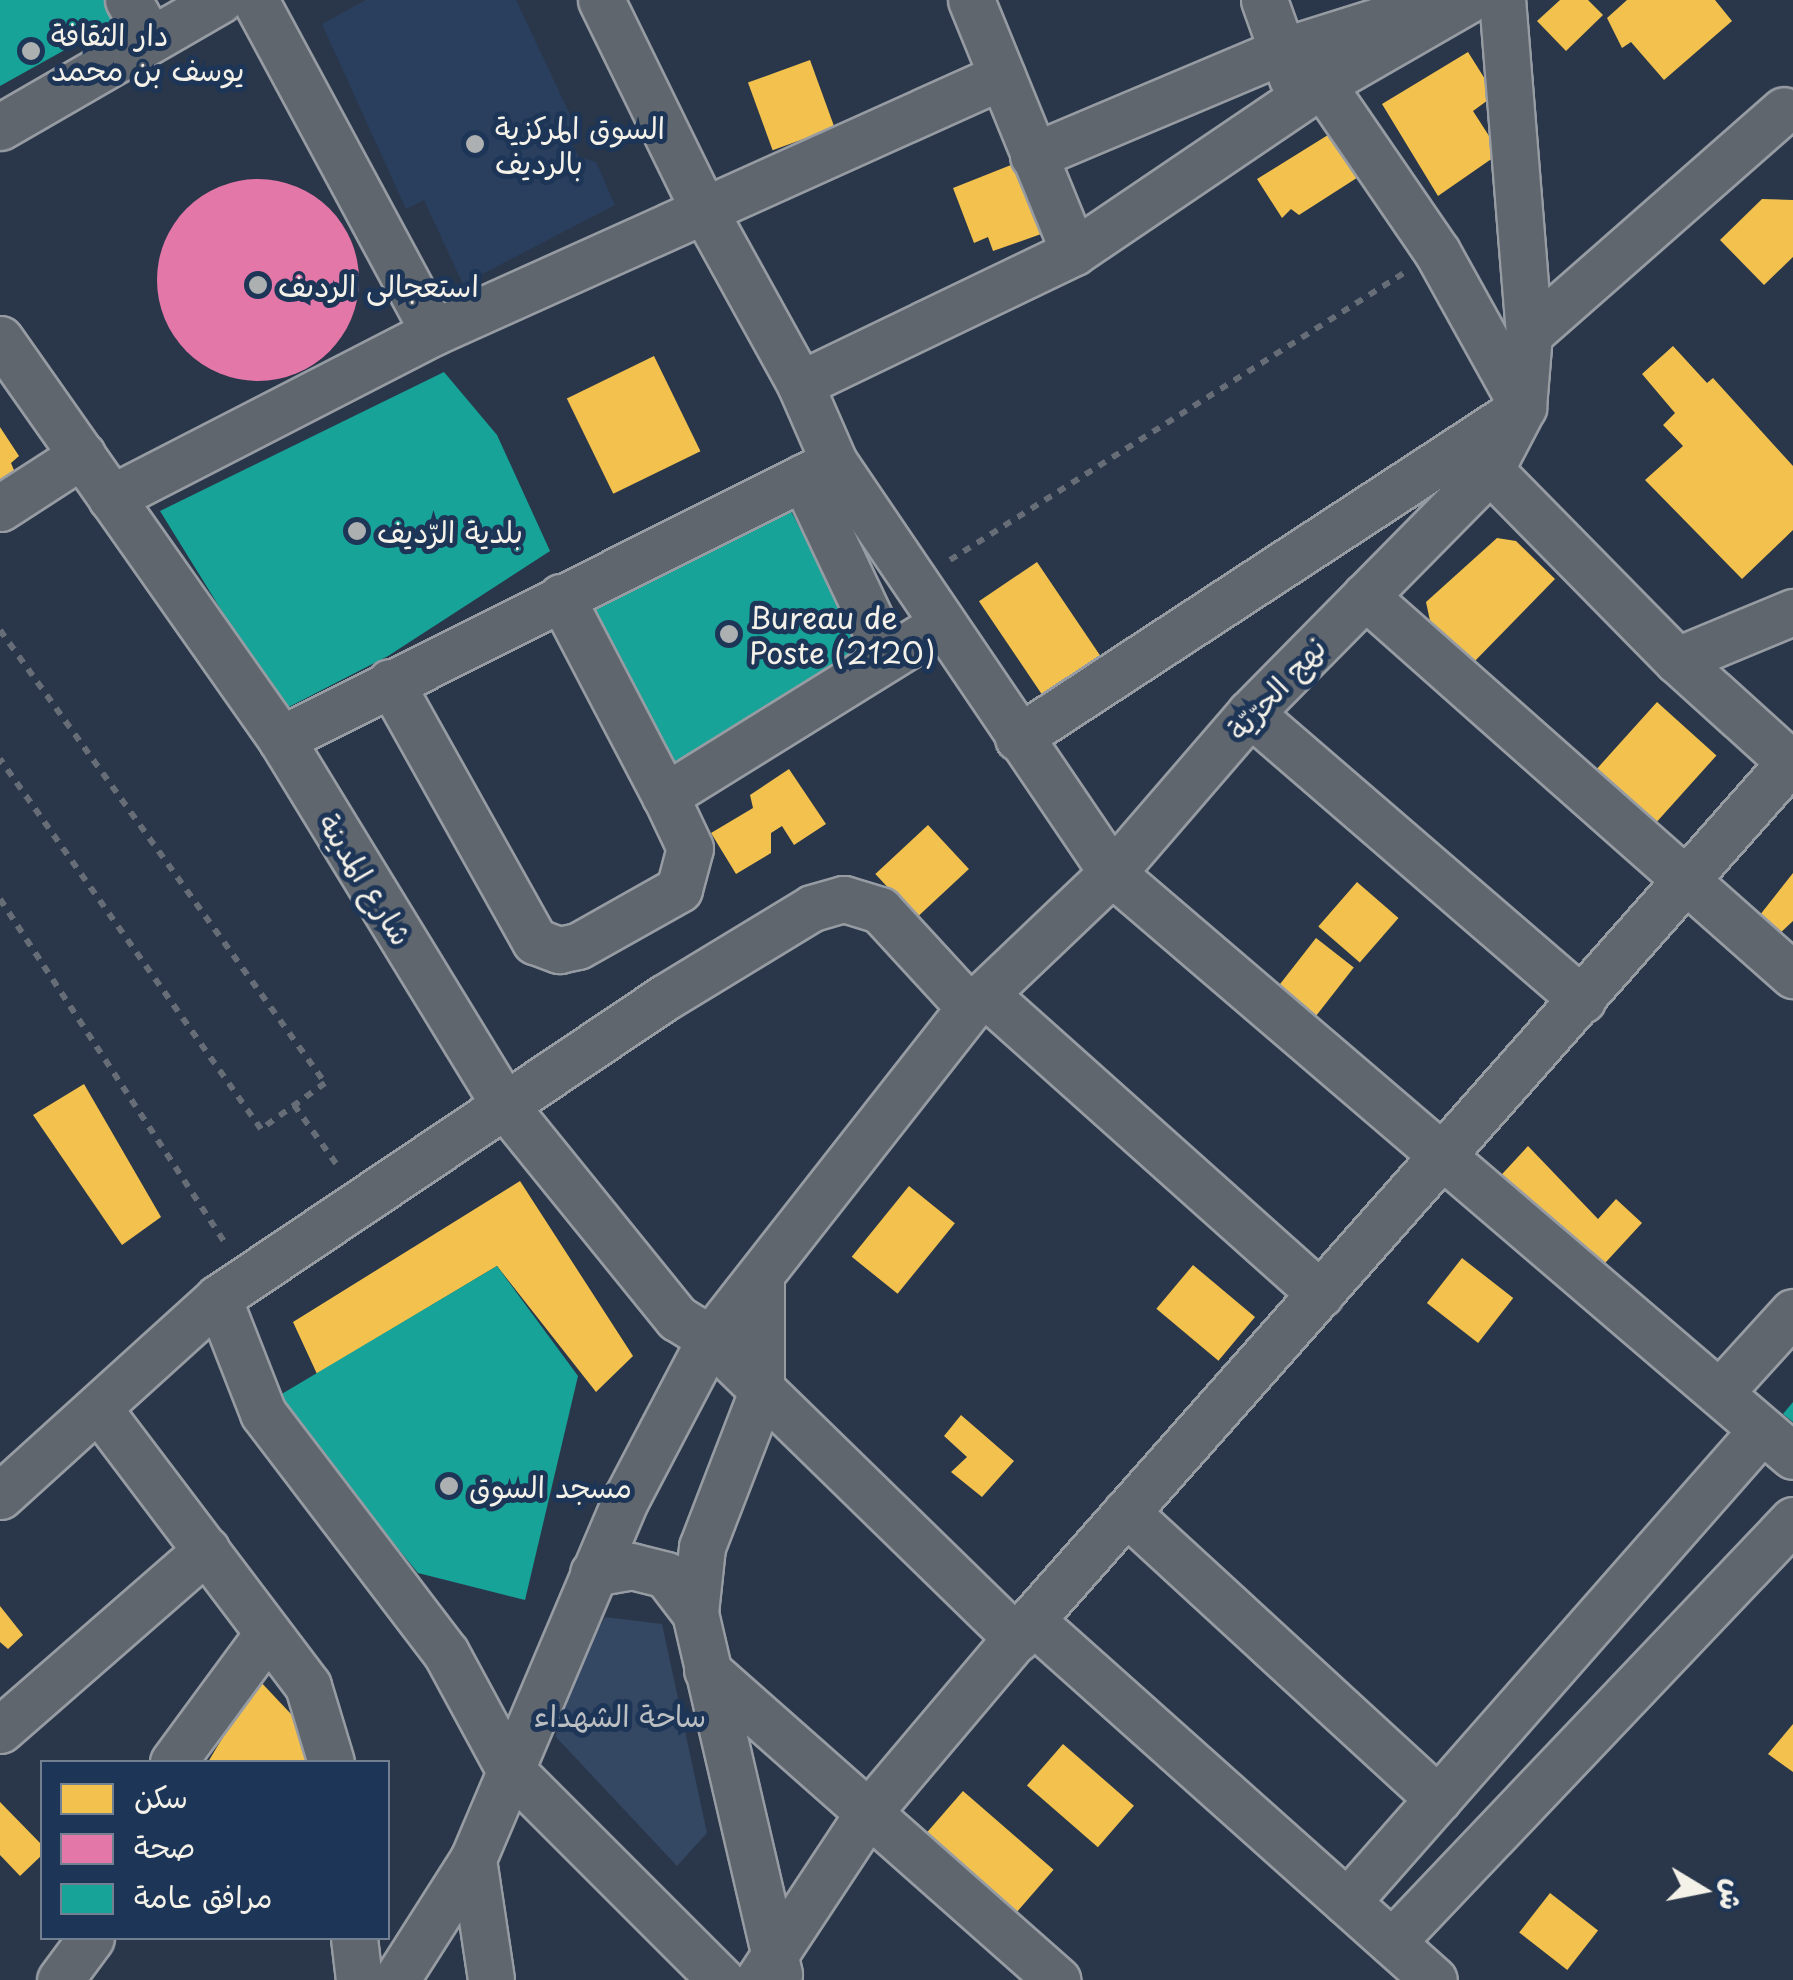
<!DOCTYPE html>
<meta charset="utf-8">
<style>
body{margin:0}
#map{position:relative;width:1793px;height:1980px;overflow:hidden;background:#2a374a;font-family:"Playpen Sans","Playpen Sans Arabic",sans-serif}
div>[style]{position:absolute}
[style*='--x']{left:calc(var(--x)*1px);top:calc(var(--y)*1px);width:calc(var(--w)*1px);rotate:calc(var(--a)*1deg)}
.built>*{inset:0;background:#2a3f5d}
.green>*{inset:0;background:#344763}
.homes>*{inset:0;background:#f2c14e;transform-origin:0 0}
.health>*{inset:0;background:#e377a8}
.round{border-radius:50%}
.public>*{inset:0;background:#17a398;transform-origin:0 0}
.path>*{height:6px;margin-top:-3px;transform-origin:0;background:repeating-linear-gradient(90deg,#666d76 0 8px,transparent 0 16px)}
.roads{filter:drop-shadow(2px 0 #979ca3) drop-shadow(-2px 0 #979ca3) drop-shadow(0 2px #979ca3) drop-shadow(0 -2px #979ca3)}
.minor>*{height:45px;margin:-22.5px;padding:0 22.5px;transform-origin:22.5px;border-radius:22.5px;background:#60666e}
.dots>*{width:28px;height:28px;translate:-50% -50%;box-sizing:border-box;border:5px solid #1d3557;border-radius:50%}
span{translate:-50% -50%;white-space:nowrap;text-align:center;line-height:1.15;-webkit-text-stroke:10px #1d3557;paint-order:stroke}
.poi-label{font-size:30px;color:#f4f1e8}
.left{translate:0 -50%;text-align:left}
.street-label{font-size:30px;color:#f4f1e8}
.park-label{font-size:30px;color:#bbbfc1}
.legend{position:absolute;left:40px;top:1760px;width:350px;height:180px;box-sizing:border-box;background:#1d3557;border:2px solid #738091;margin:0;padding:12px 18px;list-style:none;font-size:30px;color:#f4f1e8}
.legend li{display:flex;align-items:center;gap:20px;height:50px}
.legend b{width:50px;border:2px solid #738091}
.north{position:absolute;left:1653px;top:1840px;width:100px;height:100px;-webkit-text-stroke:8px #1d3557;paint-order:stroke;rotate:100deg;font-size:28px;font-weight:700;line-height:40px;text-align:center;color:#f4f1e8}
.north::after{content:'';display:block;margin:auto;width:35px;height:45px;background:#f4f1e8;clip-path:polygon(50% 0,100% 100%,50% 72%,0 100%)}
</style>
<div id="map">
<div class="built">
<i style="clip-path:polygon(366px 0,516px 0,573px 121px,566px 132px,579px 157px,596px 162px,615px 205px,463px 284px,424px 200px,406px 209px,322px 24px)"></i>
</div>
<div class="green">
<i style="clip-path:polygon(605px 1617px,662px 1624px,707px 1833px,677px 1866px,556px 1737px,558px 1704px)"></i>
</div>
<div class="homes">
<i style="clip-path:polygon(1560px 0,1588px 0,1603px 15px,1566px 51px,1537px 21px)"></i>
<i style="clip-path:polygon(1627px 0,1715px 0,1732px 21px,1664px 80px,1631px 42px,1622px 48px,1607px 18px)"></i>
<i style="clip-path:polygon(1468px 52px,1495px 95px,1473px 111px,1500px 153px,1438px 196px,1382px 104px)"></i>
<i style="left:810px;top:60px;width:72px;height:66px;rotate:70deg"></i>
<i style="clip-path:polygon(1336px 130px,1363px 174px,1299px 215px,1291px 209px,1282px 218px,1257px 179px)"></i>
<i style="clip-path:polygon(1016px 163px,1044px 233px,993px 251px,988px 237px,974px 243px,953px 188px)"></i>
<i style="clip-path:polygon(1762px 199px,1793px 200px,1793px 257px,1764px 285px,1720px 240px)"></i>
<i style="clip-path:polygon(1673px 346px,1707px 383px,1713px 378px,1793px 466px,1793px 530px,1742px 579px,1645px 480px,1683px 446px,1663px 425px,1675px 413px,1642px 374px)"></i>
<i style="left:654px;top:356px;width:106px;height:97px;rotate:64deg"></i>
<i style="clip-path:polygon(0 427px,19px 456px,11px 463px,16px 475px,0 501px)"></i>
<i style="clip-path:polygon(1497px 538px,1516px 541px,1555px 579px,1472px 664px,1432px 630px,1426px 602px)"></i>
<i style="left:1037px;top:562px;width:115px;height:70px;rotate:56deg"></i>
<i style="left:1657px;top:702px;width:80px;height:91px;rotate:42deg"></i>
<i style="clip-path:polygon(789px 769px,826px 824px,794px 845px,782px 826px,771px 833px,771px 853px,736px 874px,711px 833px,753px 808px,750px 795px)"></i>
<i style="left:928px;top:825px;width:60px;height:72px;rotate:47deg"></i>
<i style="clip-path:polygon(1793px 873px,1793px 921px,1776px 937px,1756px 920px)"></i>
<i style="left:1357px;top:882px;width:55px;height:59px;rotate:41deg"></i>
<i style="left:1316px;top:938px;width:48px;height:65px;rotate:38deg"></i>
<i style="clip-path:polygon(84px 1084px,161px 1217px,122px 1245px,33px 1115px)"></i>
<i style="clip-path:polygon(1528px 1146px,1598px 1219px,1616px 1199px,1642px 1223px,1594px 1275px,1492px 1185px)"></i>
<i style="clip-path:polygon(520px 1181px,633px 1356px,596px 1392px,497px 1266px,317px 1374px,293px 1322px)"></i>
<i style="left:909px;top:1186px;width:59px;height:91px;rotate:39deg"></i>
<i style="left:1462px;top:1258px;width:65px;height:57px;rotate:38deg"></i>
<i style="left:1193px;top:1265px;width:81px;height:57px;rotate:40deg"></i>
<i style="clip-path:polygon(961px 1415px,1014px 1461px,982px 1497px,951px 1472px,967px 1457px,944px 1436px)"></i>
<i style="clip-path:polygon(0 1606px,23px 1635px,8px 1649px,0 1642px)"></i>
<i style="clip-path:polygon(258px 1679px,322px 1747px,313px 1762px,208px 1762px)"></i>
<i style="clip-path:polygon(1793px 1724px,1793px 1772px,1768px 1754px)"></i>
<i style="left:1063px;top:1744px;width:94px;height:55px;rotate:41deg"></i>
<i style="left:963px;top:1791px;width:120px;height:63px;rotate:41deg"></i>
<i style="clip-path:polygon(0 1802px,42px 1845px,42px 1855px,20px 1876px,0 1855px)"></i>
<i style="left:1550px;top:1893px;width:61px;height:50px;rotate:38deg"></i>
</div>
<div class="health">
<i class="round" style="left:157px;top:179px;width:202px;height:202px"></i>
</div>
<div class="public">
<i style="clip-path:polygon(0 0,112px 0,124px 17px,0 86px)"></i>
<i style="clip-path:polygon(444px 372px,497px 435px,550px 551px,388px 656px,283px 710px,160px 511px)"></i>
<i style="left:785px;top:500px;width:179px;height:222px;rotate:62deg"></i>
<i style="clip-path:polygon(497px 1266px,578px 1376px,525px 1600px,418px 1573px,275px 1398px)"></i>
<i style="clip-path:polygon(1793px 1402px,1793px 1422px,1783px 1414px)"></i>
</div>
<div class="path">
<i style="--x:950;--y:560;--w:537;--a:-32.3"></i>
<i style="--x:0;--y:630;--w:558;--a:54.34"></i>
<i style="--x:325;--y:1083;--w:79;--a:144.3"></i>
<i style="--x:261;--y:1129;--w:453;--a:-125.2"></i>
<i style="--x:0;--y:899;--w:413;--a:56.8"></i>
<i style="--x:294;--y:1105;--w:79;--a:54.3"></i>
</div>
<div class="roads">
<div class="minor">
<i style="--x:128;--y:0;--w:44;--a:59.9"></i>
<i style="--x:255;--y:0;--w:377;--a:61.7"></i>
<i style="--x:601;--y:0;--w:234;--a:63.9"></i>
<i style="--x:704;--y:210;--w:199;--a:61.1"></i>
<i style="--x:800;--y:384;--w:85;--a:66.4"></i>
<i style="--x:834;--y:462;--w:496;--a:55.9"></i>
<i style="--x:1112;--y:873;--w:896;--a:40.57"></i>
<i style="--x:971;--y:0;--w:272;--a:67.8"></i>
<i style="--x:1264;--y:0;--w:83;--a:70.3"></i>
<i style="--x:0;--y:127;--w:254;--a:-30"></i>
<i style="--x:1033;--y:156;--w:270;--a:-22.9"></i>
<i style="--x:1282;--y:51;--w:137;--a:-17.4"></i>
<i style="--x:1529;--y:334;--w:339;--a:-41.3"></i>
<i style="--x:0;--y:339;--w:489;--a:54.9"></i>
<i style="--x:281;--y:739;--w:431;--a:58.6"></i>
<i style="--x:506;--y:1107;--w:272;--a:51"></i>
<i style="--x:677;--y:1318;--w:39;--a:32"></i>
<i style="--x:710;--y:1339;--w:429;--a:44.3"></i>
<i style="--x:800;--y:384;--w:304;--a:-25.7"></i>
<i style="--x:1074;--y:252;--w:300;--a:-34.1"></i>
<i style="--x:1322;--y:84;--w:168;--a:-29.9"></i>
<i style="--x:1490;--y:470;--w:267;--a:45.5"></i>
<i style="--x:1677;--y:660;--w:156;--a:42.2"></i>
<i style="--x:803;--y:477;--w:199;--a:64.7"></i>
<i style="--x:111;--y:498;--w:363;--a:-27.2"></i>
<i style="--x:434;--y:332;--w:623;--a:-24.26"></i>
<i style="--x:0;--y:508;--w:98;--a:-32.9"></i>
<i style="--x:1365;--y:596;--w:572;--a:41.53"></i>
<i style="--x:561;--y:597;--w:225;--a:62.4"></i>
<i style="--x:665;--y:796;--w:325;--a:-31.8"></i>
<i style="--x:1677;--y:660;--w:126;--a:-22.5"></i>
<i style="--x:390;--y:682;--w:297;--a:60.8"></i>
<i style="--x:535;--y:941;--w:26;--a:21"></i>
<i style="--x:559;--y:950;--w:19;--a:-12"></i>
<i style="--x:578;--y:946;--w:116;--a:-29.4"></i>
<i style="--x:679;--y:889;--w:42;--a:-75"></i>
<i style="--x:690;--y:848;--w:61;--a:-115.3"></i>
<i style="--x:1250;--y:713;--w:439;--a:40.8"></i>
<i style="--x:1018;--y:738;--w:604;--a:-33.24"></i>
<i style="--x:1523;--y:407;--w:177;--a:-119"></i>
<i style="--x:1437;--y:252;--w:204;--a:-124.4"></i>
<i style="--x:281;--y:739;--w:618;--a:-26.61"></i>
<i style="--x:985;--y:994;--w:450;--a:41.8"></i>
<i style="--x:761;--y:1279;--w:115;--a:90"></i>
<i style="--x:761;--y:1394;--w:164;--a:111.1"></i>
<i style="--x:702;--y:1547;--w:66;--a:96.1"></i>
<i style="--x:695;--y:1613;--w:371;--a:76.9"></i>
<i style="--x:218;--y:1298;--w:123;--a:68.6"></i>
<i style="--x:263;--y:1413;--w:302;--a:52.7"></i>
<i style="--x:446;--y:1653;--w:128;--a:61.6"></i>
<i style="--x:507;--y:1766;--w:303;--a:45"></i>
<i style="--x:1721;--y:1391;--w:107;--a:-47.7"></i>
<i style="--x:98;--y:1408;--w:348;--a:52.9"></i>
<i style="--x:308;--y:1686;--w:79;--a:73.2"></i>
<i style="--x:0;--y:1496;--w:294;--a:-42.2"></i>
<i style="--x:218;--y:1298;--w:538;--a:-33.93"></i>
<i style="--x:664;--y:998;--w:173;--a:-31.3"></i>
<i style="--x:812;--y:908;--w:33;--a:-16"></i>
<i style="--x:844;--y:899;--w:38;--a:17"></i>
<i style="--x:880;--y:910;--w:133;--a:47.4"></i>
<i style="--x:1126;--y:1512;--w:424;--a:42.6"></i>
<i style="--x:593;--y:1573;--w:39;--a:-10"></i>
<i style="--x:631;--y:1566;--w:36;--a:14"></i>
<i style="--x:666;--y:1575;--w:48;--a:52.7"></i>
<i style="--x:1031;--y:1620;--w:540;--a:41.77"></i>
<i style="--x:707;--y:1670;--w:468;--a:41.5"></i>
<i style="--x:0;--y:1730;--w:274;--a:-41.1"></i>
<i style="--x:173;--y:1762;--w:160;--a:-53.6"></i>
<i style="--x:473;--y:1859;--w:122;--a:81.5"></i>
<i style="--x:1347;--y:1902;--w:628;--a:-48.68"></i>
<i style="--x:354;--y:1938;--w:42;--a:83.2"></i>
<i style="--x:1392;--y:1942;--w:582;--a:-46.46"></i>
<i style="--x:60;--y:1980;--w:52;--a:-53.6"></i>
<i style="--x:396;--y:1980;--w:143;--a:-57.5"></i>
<i style="--x:473;--y:1859;--w:391;--a:-67"></i>
<i style="--x:626;--y:1499;--w:181;--a:-62.3"></i>
<i style="--x:710;--y:1339;--w:421;--a:-51.9"></i>
<i style="--x:970;--y:1008;--w:196;--a:-43.6"></i>
<i style="--x:1112;--y:873;--w:211;--a:-49.2"></i>
<i style="--x:1250;--y:713;--w:342;--a:-45.4"></i>
<i style="--x:1490;--y:470;--w:71;--a:-62.4"></i>
<i style="--x:1523;--y:407;--w:73;--a:-85.3"></i>
<i style="--x:1529;--y:334;--w:335;--a:-94.6"></i>
<i style="--x:758;--y:1980;--w:200;--a:-56.6"></i>
<i style="--x:868;--y:1813;--w:253;--a:-49.8"></i>
<i style="--x:1031;--y:1620;--w:1146;--a:-48.5"></i>
</div>
</div>
<div class="dots">
<i style="left:31px;top:51px;background:#adb0b1"></i>
<i style="left:475px;top:144px;background:#adb0b1"></i>
<i style="left:258px;top:285px;background:#adb0b1"></i>
<i style="left:357px;top:531px;background:#adb0b1"></i>
<i style="left:729px;top:634px;background:#adb0b1"></i>
<i style="left:449px;top:1486px;background:#adb0b1"></i>
</div>
<div class="poi-label">
<span class="left" style="left:51px;top:51px">دار الثقافة<br>يوسف بن محمد</span>
<span class="left" style="left:495px;top:144px">السوق المركزية<br>بالرديف</span>
<span class="left" style="left:278px;top:285px">استعجالى الردىف</span>
<span class="left" style="left:377px;top:531px">بلدية الرّديف</span>
<span class="left" style="left:749px;top:634px">Bureau de<br>Poste (2120)</span>
<span class="left" style="left:469px;top:1486px">مسجد السوق</span>
</div>
<div class="street-label">
<span style="left:1276px;top:688px;rotate:-47deg">نهج الحرّيّة</span>
<span style="left:366px;top:879px;rotate:58deg">شارع المدينة</span>
</div>
<div class="park-label">
<span style="left:620px;top:1715px">ساحة الشهداء</span>
</div>
<ul class="legend">
<li><b style="height:28px;background:#f2c14e"></b>سكن</li>
<li><b style="height:28px;background:#e377a8"></b>صحة</li>
<li><b style="height:28px;background:#17a398"></b>مرافق عامة</li>
</ul>
<div class="north">ش</div>
</div>
